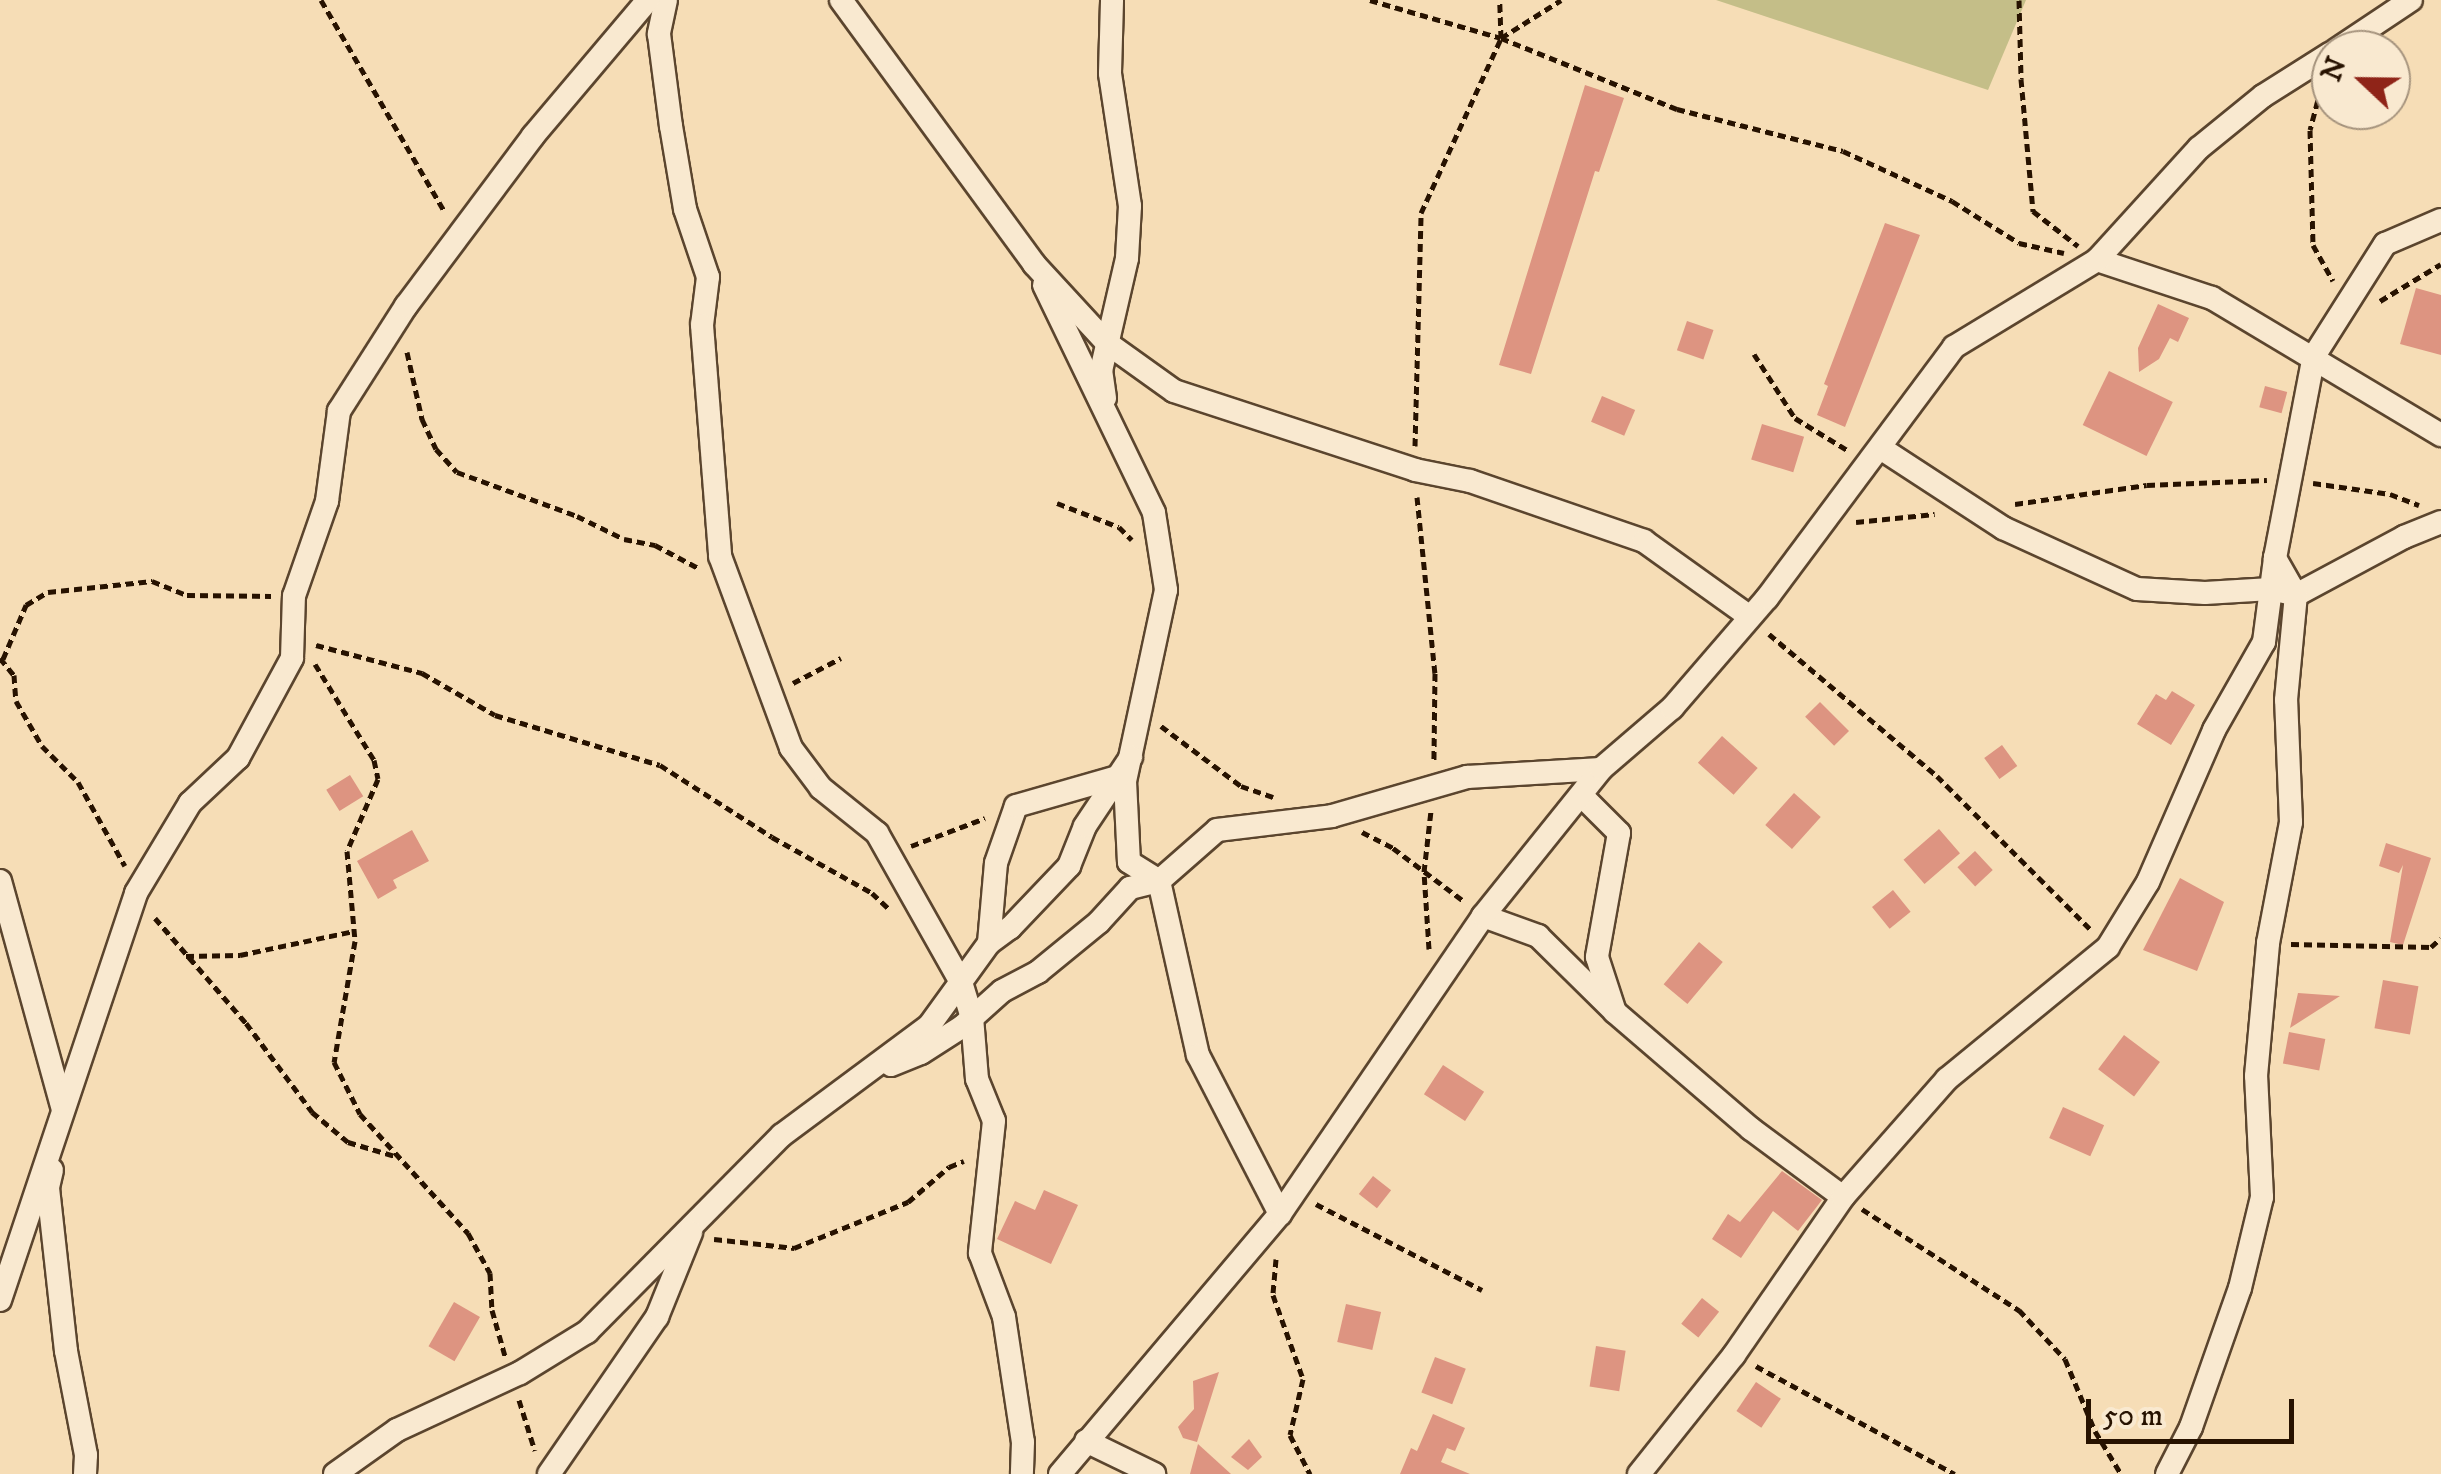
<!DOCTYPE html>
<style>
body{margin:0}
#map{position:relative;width:2441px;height:1474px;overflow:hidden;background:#f6ddb6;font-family:"IM FELL DW Pica",serif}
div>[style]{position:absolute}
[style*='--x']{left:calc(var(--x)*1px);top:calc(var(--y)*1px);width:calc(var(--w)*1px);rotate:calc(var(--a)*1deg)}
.green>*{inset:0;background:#c4be88}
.building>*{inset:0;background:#dd9481;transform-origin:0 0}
.path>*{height:5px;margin-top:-2.5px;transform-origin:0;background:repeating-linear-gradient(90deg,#271200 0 8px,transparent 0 13px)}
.roads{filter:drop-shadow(2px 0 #5b452e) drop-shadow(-2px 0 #5b452e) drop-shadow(0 2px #5b452e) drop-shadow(0 -2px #5b452e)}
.minor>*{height:22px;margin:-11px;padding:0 11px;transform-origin:11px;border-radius:11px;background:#f9e9d0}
span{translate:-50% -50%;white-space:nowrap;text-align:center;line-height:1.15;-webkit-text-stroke:8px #f9e9d0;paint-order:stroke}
.north{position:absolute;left:2311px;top:30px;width:100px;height:100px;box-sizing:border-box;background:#f9e9d0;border:2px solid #a5937d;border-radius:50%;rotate:292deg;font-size:28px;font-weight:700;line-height:40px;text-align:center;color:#271200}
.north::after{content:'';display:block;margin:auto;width:35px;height:45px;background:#8f2418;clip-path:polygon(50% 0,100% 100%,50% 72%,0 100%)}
.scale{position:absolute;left:2086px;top:1399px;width:208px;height:45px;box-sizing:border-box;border:5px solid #271200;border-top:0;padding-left:12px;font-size:30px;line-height:35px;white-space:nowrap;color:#271200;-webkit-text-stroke:8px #f9e9d0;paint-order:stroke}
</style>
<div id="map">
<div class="green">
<i style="clip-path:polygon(1716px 0,2026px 0,1988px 90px)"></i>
</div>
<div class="building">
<i style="clip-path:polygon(1585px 85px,1624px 98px,1599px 172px,1595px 171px,1531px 374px,1499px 365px)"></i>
<i style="clip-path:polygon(1885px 223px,1920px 235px,1845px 427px,1817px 415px,1828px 386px,1824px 384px)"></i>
<i style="clip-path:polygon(2416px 288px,2441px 295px,2441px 355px,2400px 344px)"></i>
<i style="clip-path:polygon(2158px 304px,2189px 318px,2178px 342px,2170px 338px,2159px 359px,2139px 372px,2138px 348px)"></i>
<i style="left:1687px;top:321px;width:28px;height:31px;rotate:19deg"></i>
<i style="left:2109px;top:371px;width:71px;height:60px;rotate:26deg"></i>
<i style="left:2265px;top:386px;width:23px;height:22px;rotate:15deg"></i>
<i style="left:1602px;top:396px;width:36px;height:28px;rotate:23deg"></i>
<i style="left:1762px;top:424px;width:44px;height:37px;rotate:17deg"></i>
<i style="clip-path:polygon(2172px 691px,2195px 705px,2171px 745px,2137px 724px,2156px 694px,2166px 700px)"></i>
<i style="left:1820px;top:702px;width:41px;height:21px;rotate:45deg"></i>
<i style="left:1722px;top:736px;width:48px;height:36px;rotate:42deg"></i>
<i style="left:2002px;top:745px;width:26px;height:22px;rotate:54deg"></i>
<i style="left:350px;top:775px;width:25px;height:28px;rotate:58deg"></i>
<i style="left:1794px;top:793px;width:36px;height:43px;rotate:42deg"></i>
<i style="left:1939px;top:829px;width:32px;height:47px;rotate:49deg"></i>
<i style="clip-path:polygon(412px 830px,429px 861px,393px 880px,397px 888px,378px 899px,357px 861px)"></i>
<i style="clip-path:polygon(2386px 843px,2431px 858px,2403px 945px,2390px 942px,2403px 865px,2399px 873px,2379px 866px)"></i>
<i style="left:1975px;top:851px;width:26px;height:24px;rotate:47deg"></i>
<i style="clip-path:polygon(2180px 878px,2224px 902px,2197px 971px,2143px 950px)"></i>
<i style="left:1893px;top:890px;width:28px;height:27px;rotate:51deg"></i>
<i style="left:1699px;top:942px;width:31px;height:55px;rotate:40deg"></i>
<i style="left:2383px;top:980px;width:36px;height:49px;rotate:10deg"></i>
<i style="clip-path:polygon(2298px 993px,2340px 996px,2290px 1028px)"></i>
<i style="left:2289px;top:1032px;width:37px;height:32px;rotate:11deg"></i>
<i style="left:2124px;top:1035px;width:45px;height:43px;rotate:37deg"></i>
<i style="left:1443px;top:1065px;width:49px;height:35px;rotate:33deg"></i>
<i style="left:2063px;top:1107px;width:45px;height:34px;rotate:24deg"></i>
<i style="clip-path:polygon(1782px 1171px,1822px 1200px,1798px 1231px,1773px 1211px,1741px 1258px,1712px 1239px,1728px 1214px,1740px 1222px)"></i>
<i style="left:1373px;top:1176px;width:23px;height:23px;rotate:38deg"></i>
<i style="clip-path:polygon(1044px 1190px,1078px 1205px,1051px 1264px,997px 1239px,1015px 1201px,1035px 1210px)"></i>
<i style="left:1702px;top:1298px;width:22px;height:33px;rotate:39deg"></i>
<i style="left:454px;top:1302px;width:30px;height:51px;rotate:30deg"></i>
<i style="left:1346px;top:1304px;width:36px;height:39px;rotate:13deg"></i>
<i style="left:1596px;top:1346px;width:30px;height:41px;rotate:9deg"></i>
<i style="left:1435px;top:1357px;width:33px;height:38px;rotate:21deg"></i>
<i style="clip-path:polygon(1219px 1372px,1197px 1442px,1183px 1438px,1178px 1427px,1194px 1409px,1193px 1381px)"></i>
<i style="left:1756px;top:1382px;width:30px;height:35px;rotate:34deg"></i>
<i style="clip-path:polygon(1433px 1414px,1465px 1428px,1455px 1451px,1447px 1448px,1441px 1462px,1470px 1474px,1400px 1474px,1411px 1448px,1417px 1451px)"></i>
<i style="clip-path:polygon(1249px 1439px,1262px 1457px,1248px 1470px,1231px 1457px)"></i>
<i style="clip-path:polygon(1198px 1444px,1231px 1474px,1190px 1474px)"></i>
</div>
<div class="path">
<i style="--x:321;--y:0;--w:246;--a:59.7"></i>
<i style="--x:1370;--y:0;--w:136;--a:16.2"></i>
<i style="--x:1501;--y:38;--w:71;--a:-32.3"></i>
<i style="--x:2019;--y:0;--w:79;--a:88.5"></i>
<i style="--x:2021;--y:79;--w:133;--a:84.8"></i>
<i style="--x:2033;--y:211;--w:57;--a:37.9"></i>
<i style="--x:1501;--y:38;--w:190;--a:22"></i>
<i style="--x:1677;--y:109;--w:171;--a:14.2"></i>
<i style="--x:1843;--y:151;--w:120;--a:24.6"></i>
<i style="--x:1952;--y:201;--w:79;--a:32.1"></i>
<i style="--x:2019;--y:243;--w:46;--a:12.5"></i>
<i style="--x:2321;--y:88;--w:43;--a:104.7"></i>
<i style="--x:2310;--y:130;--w:115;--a:88.5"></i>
<i style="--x:2313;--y:245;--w:41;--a:60.9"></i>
<i style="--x:2380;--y:301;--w:71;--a:-31.2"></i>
<i style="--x:407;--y:352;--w:69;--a:77.4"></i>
<i style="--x:422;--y:419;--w:33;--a:65"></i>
<i style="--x:436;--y:449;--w:31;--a:48"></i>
<i style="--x:457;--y:472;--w:128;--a:20.1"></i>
<i style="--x:577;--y:516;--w:52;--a:26.1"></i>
<i style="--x:624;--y:539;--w:32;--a:11"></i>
<i style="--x:655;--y:545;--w:49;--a:28.1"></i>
<i style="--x:1754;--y:354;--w:76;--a:57.4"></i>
<i style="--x:1795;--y:418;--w:61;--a:31.6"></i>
<i style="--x:1415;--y:446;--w:233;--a:-88.5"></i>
<i style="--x:1421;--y:213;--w:192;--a:-65.4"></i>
<i style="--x:1501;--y:38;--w:38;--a:-92"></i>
<i style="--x:2313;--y:483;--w:78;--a:8.1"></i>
<i style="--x:2390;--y:494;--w:31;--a:21"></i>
<i style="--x:1417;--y:497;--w:177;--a:84.2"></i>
<i style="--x:1435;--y:673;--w:87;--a:90.7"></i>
<i style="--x:1057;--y:503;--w:66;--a:21.2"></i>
<i style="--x:1119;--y:527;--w:18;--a:45"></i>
<i style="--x:2015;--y:504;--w:133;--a:-8.2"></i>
<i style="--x:2147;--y:485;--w:120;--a:-2.4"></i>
<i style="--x:1856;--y:522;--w:79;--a:-5.8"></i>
<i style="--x:1769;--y:634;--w:220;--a:40.2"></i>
<i style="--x:1937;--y:776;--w:219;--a:45"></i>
<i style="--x:316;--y:645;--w:110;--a:14.8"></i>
<i style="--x:422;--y:673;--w:84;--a:29.9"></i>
<i style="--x:495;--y:715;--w:172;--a:16.9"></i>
<i style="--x:660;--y:765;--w:133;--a:32.7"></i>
<i style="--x:772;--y:837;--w:115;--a:29.2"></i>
<i style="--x:872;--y:893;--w:25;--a:43"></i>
<i style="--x:0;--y:658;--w:22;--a:51"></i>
<i style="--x:14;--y:675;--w:26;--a:86"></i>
<i style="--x:16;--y:701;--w:52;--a:60"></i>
<i style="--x:42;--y:746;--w:51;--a:45"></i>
<i style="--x:78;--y:782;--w:96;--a:60.8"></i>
<i style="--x:3;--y:659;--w:59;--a:-66.9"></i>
<i style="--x:26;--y:605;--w:26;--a:-31"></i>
<i style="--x:48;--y:592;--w:105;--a:-6"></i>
<i style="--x:152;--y:581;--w:38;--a:22"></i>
<i style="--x:187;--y:595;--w:84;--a:0.7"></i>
<i style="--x:315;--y:664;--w:113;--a:58.4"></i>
<i style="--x:374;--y:760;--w:19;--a:78"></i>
<i style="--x:378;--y:779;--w:78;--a:113.3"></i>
<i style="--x:347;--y:851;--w:90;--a:84.9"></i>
<i style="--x:355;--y:941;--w:123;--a:99.8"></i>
<i style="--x:334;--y:1062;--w:58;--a:63.4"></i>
<i style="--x:360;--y:1114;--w:161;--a:47.8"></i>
<i style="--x:468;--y:1233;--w:46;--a:61.2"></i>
<i style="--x:490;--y:1273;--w:37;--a:87"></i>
<i style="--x:492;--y:1310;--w:48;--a:74.2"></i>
<i style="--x:793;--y:683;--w:54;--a:-27.5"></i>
<i style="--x:1161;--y:726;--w:100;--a:36.9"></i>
<i style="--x:1241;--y:786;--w:34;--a:19"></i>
<i style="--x:1362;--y:832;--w:35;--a:27"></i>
<i style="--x:1393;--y:848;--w:90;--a:36.9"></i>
<i style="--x:911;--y:846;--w:79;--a:-20.7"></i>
<i style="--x:155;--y:918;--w:139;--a:49.1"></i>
<i style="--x:246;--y:1023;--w:111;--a:53.4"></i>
<i style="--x:312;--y:1112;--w:47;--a:39.8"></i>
<i style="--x:348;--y:1142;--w:52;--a:16.7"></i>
<i style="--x:2291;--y:944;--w:140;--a:1.2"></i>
<i style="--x:2431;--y:947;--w:13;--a:-42"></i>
<i style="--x:1429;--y:949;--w:77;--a:-93.7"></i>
<i style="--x:1424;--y:872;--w:61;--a:-83.5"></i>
<i style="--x:186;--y:956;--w:54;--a:-1.1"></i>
<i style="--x:240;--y:955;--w:116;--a:-11.9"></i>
<i style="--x:1316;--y:1204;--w:187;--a:27.4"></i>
<i style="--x:1862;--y:1209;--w:187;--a:32.8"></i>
<i style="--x:2019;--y:1310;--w:67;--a:46.8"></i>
<i style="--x:2065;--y:1359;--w:78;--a:67.4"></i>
<i style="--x:2095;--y:1431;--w:50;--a:58.8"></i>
<i style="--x:714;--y:1239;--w:81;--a:6.4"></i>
<i style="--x:794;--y:1248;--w:123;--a:-22"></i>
<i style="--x:908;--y:1202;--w:54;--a:-40.5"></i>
<i style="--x:949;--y:1167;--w:16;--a:-22"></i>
<i style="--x:1276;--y:1259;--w:36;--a:95"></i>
<i style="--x:1273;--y:1295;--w:89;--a:70.3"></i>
<i style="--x:1303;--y:1379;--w:57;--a:103.1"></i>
<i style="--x:1290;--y:1435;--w:44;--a:62.9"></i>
<i style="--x:1756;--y:1366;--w:226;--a:28.5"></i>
<i style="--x:519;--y:1400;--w:53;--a:72.6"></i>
</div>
<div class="roads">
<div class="minor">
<i style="--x:666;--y:0;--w:35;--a:102"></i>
<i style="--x:659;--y:34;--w:93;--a:82.6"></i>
<i style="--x:671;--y:126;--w:84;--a:80.4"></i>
<i style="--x:685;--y:209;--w:72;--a:71.3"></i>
<i style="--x:708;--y:277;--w:48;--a:97.1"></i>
<i style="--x:702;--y:325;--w:232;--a:85.5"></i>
<i style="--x:720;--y:556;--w:205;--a:69.7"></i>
<i style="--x:791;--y:748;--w:50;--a:53.1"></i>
<i style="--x:821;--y:788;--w:72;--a:38.8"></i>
<i style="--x:877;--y:833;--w:171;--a:60.6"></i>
<i style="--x:961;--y:982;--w:37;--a:73"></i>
<i style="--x:972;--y:1017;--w:62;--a:85.4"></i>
<i style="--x:977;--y:1079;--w:45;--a:68"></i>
<i style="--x:994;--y:1121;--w:133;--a:96.1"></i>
<i style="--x:980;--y:1253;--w:68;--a:69.4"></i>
<i style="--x:1004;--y:1317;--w:126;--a:81.4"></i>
<i style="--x:1023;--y:1442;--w:32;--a:92"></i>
<i style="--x:841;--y:0;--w:327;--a:53.8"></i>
<i style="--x:1034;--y:264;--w:108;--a:47.3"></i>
<i style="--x:1107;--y:343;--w:82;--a:35.6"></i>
<i style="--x:1174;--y:391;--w:254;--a:18.1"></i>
<i style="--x:1415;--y:470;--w:56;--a:11.3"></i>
<i style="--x:1470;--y:481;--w:184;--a:19"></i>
<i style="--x:1644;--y:541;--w:130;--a:35.6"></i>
<i style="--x:2336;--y:50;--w:90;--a:-33.7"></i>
<i style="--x:2097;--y:260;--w:121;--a:18.3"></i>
<i style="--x:2212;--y:298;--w:267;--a:30.9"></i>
<i style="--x:1044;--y:285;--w:253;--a:64.2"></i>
<i style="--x:1154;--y:513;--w:78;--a:81.1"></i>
<i style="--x:1166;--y:590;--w:195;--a:102.1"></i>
<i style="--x:1125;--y:781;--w:81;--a:87.2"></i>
<i style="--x:1129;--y:862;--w:36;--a:32"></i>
<i style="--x:1159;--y:881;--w:178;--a:77.4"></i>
<i style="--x:1198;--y:1055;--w:179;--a:62.7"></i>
<i style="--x:1105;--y:398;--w:27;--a:-98"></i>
<i style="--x:1101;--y:371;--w:116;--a:-77"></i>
<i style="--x:1127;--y:258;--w:52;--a:-86.7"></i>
<i style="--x:1130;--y:206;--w:134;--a:-98.6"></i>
<i style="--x:1110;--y:73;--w:73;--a:-88.4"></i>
<i style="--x:1882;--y:449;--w:145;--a:33.1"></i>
<i style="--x:2003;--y:528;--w:147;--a:24.5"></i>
<i style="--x:2137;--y:589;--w:68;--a:3.4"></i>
<i style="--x:2205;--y:593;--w:66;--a:-3.5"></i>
<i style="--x:2271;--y:589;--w:26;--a:13"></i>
<i style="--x:2296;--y:595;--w:123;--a:-28.2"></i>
<i style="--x:2404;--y:537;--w:40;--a:-22"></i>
<i style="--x:1583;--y:797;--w:51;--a:45"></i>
<i style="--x:1619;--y:833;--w:126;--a:100.1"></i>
<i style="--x:1597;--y:957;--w:58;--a:71.9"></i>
<i style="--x:1615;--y:1012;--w:179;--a:40.7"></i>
<i style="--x:1751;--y:1129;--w:114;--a:36.5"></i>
<i style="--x:0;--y:881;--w:237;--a:74.6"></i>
<i style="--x:1483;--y:916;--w:59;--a:20"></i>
<i style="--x:1538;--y:936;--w:105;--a:44.6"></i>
<i style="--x:989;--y:943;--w:80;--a:-85"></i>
<i style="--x:996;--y:863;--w:60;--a:-70.7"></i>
<i style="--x:1016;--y:806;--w:105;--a:-16"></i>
<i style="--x:891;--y:1065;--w:32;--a:-22"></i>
<i style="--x:921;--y:1053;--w:50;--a:-32.7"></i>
<i style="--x:963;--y:1026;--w:52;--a:-41.9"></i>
<i style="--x:1002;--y:991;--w:41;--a:-27.8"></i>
<i style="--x:1038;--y:972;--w:79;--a:-39.3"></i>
<i style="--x:1099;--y:922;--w:46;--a:-47.6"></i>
<i style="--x:1130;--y:888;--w:30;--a:-14"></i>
<i style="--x:1159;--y:881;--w:77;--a:-41.3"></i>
<i style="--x:1217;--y:830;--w:116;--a:-6.9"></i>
<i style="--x:1332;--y:816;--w:141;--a:-16.1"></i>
<i style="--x:1467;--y:777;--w:134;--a:-3.4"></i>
<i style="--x:52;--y:1170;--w:18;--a:103"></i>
<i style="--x:48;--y:1188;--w:164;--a:83.7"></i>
<i style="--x:66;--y:1351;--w:106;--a:79.1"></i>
<i style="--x:86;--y:1455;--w:19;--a:93"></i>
<i style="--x:0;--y:1300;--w:429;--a:-71.5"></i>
<i style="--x:136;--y:893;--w:105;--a:-59"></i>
<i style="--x:190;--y:803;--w:66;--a:-43.2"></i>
<i style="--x:238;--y:758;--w:114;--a:-61.6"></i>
<i style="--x:292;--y:658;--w:62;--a:-88.2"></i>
<i style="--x:294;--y:596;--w:101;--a:-70.8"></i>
<i style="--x:327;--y:501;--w:91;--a:-82.4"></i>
<i style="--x:339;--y:411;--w:125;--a:-57.5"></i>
<i style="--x:406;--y:306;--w:212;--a:-53.2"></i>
<i style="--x:533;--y:136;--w:178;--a:-49.8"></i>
<i style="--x:1086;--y:1441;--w:76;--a:25.9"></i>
<i style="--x:335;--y:1474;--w:76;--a:-35.4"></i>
<i style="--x:397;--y:1430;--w:136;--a:-24.9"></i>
<i style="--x:520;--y:1373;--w:79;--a:-31.5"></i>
<i style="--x:587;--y:1332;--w:277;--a:-45.3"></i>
<i style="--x:782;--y:1135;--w:183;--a:-36.6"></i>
<i style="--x:929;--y:1026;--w:102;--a:-54.1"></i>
<i style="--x:989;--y:943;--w:26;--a:-36"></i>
<i style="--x:1010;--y:928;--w:86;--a:-46.4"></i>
<i style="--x:1069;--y:866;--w:43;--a:-68.2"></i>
<i style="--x:1085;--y:826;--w:83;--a:-56.3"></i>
<i style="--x:549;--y:1474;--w:191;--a:-55.5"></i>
<i style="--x:657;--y:1317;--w:91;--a:-68"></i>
<i style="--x:1060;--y:1474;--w:341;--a:-49.8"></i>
<i style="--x:1280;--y:1214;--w:361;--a:-55.7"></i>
<i style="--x:1483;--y:916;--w:189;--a:-51.2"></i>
<i style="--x:1601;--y:769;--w:94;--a:-40.7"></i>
<i style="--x:1672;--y:708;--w:145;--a:-49.2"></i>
<i style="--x:1767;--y:598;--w:313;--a:-53.3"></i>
<i style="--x:1954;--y:347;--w:167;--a:-31.3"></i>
<i style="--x:2097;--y:260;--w:151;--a:-47.7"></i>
<i style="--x:2199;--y:148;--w:82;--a:-39.1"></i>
<i style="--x:2263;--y:96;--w:80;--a:-32.3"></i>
<i style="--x:1639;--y:1474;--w:152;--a:-51.4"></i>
<i style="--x:1734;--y:1355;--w:192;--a:-55.4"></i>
<i style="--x:1843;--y:1197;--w:157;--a:-48.6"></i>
<i style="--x:1947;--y:1079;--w:208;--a:-39.3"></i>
<i style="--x:2108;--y:947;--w:76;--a:-58.4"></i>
<i style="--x:2148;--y:882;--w:166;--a:-66.5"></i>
<i style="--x:2214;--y:730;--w:101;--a:-60.4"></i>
<i style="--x:2264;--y:642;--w:85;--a:-82.5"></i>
<i style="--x:2275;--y:558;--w:206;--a:-79.1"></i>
<i style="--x:2314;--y:356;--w:133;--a:-57.6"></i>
<i style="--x:2385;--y:244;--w:61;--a:-23.2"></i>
<i style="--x:2167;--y:1474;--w:53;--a:-62.9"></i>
<i style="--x:2191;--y:1427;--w:147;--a:-70.6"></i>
<i style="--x:2240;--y:1288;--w:94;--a:-76.4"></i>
<i style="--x:2262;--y:1197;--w:121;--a:-92.8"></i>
<i style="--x:2256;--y:1076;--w:134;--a:-84.8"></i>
<i style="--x:2268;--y:943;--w:123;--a:-79.2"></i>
<i style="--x:2291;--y:822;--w:122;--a:-92.3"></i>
<i style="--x:2286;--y:700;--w:105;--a:-84.6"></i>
<i style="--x:2296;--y:595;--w:43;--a:-119.6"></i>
</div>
</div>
<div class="north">N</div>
<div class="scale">50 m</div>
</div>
